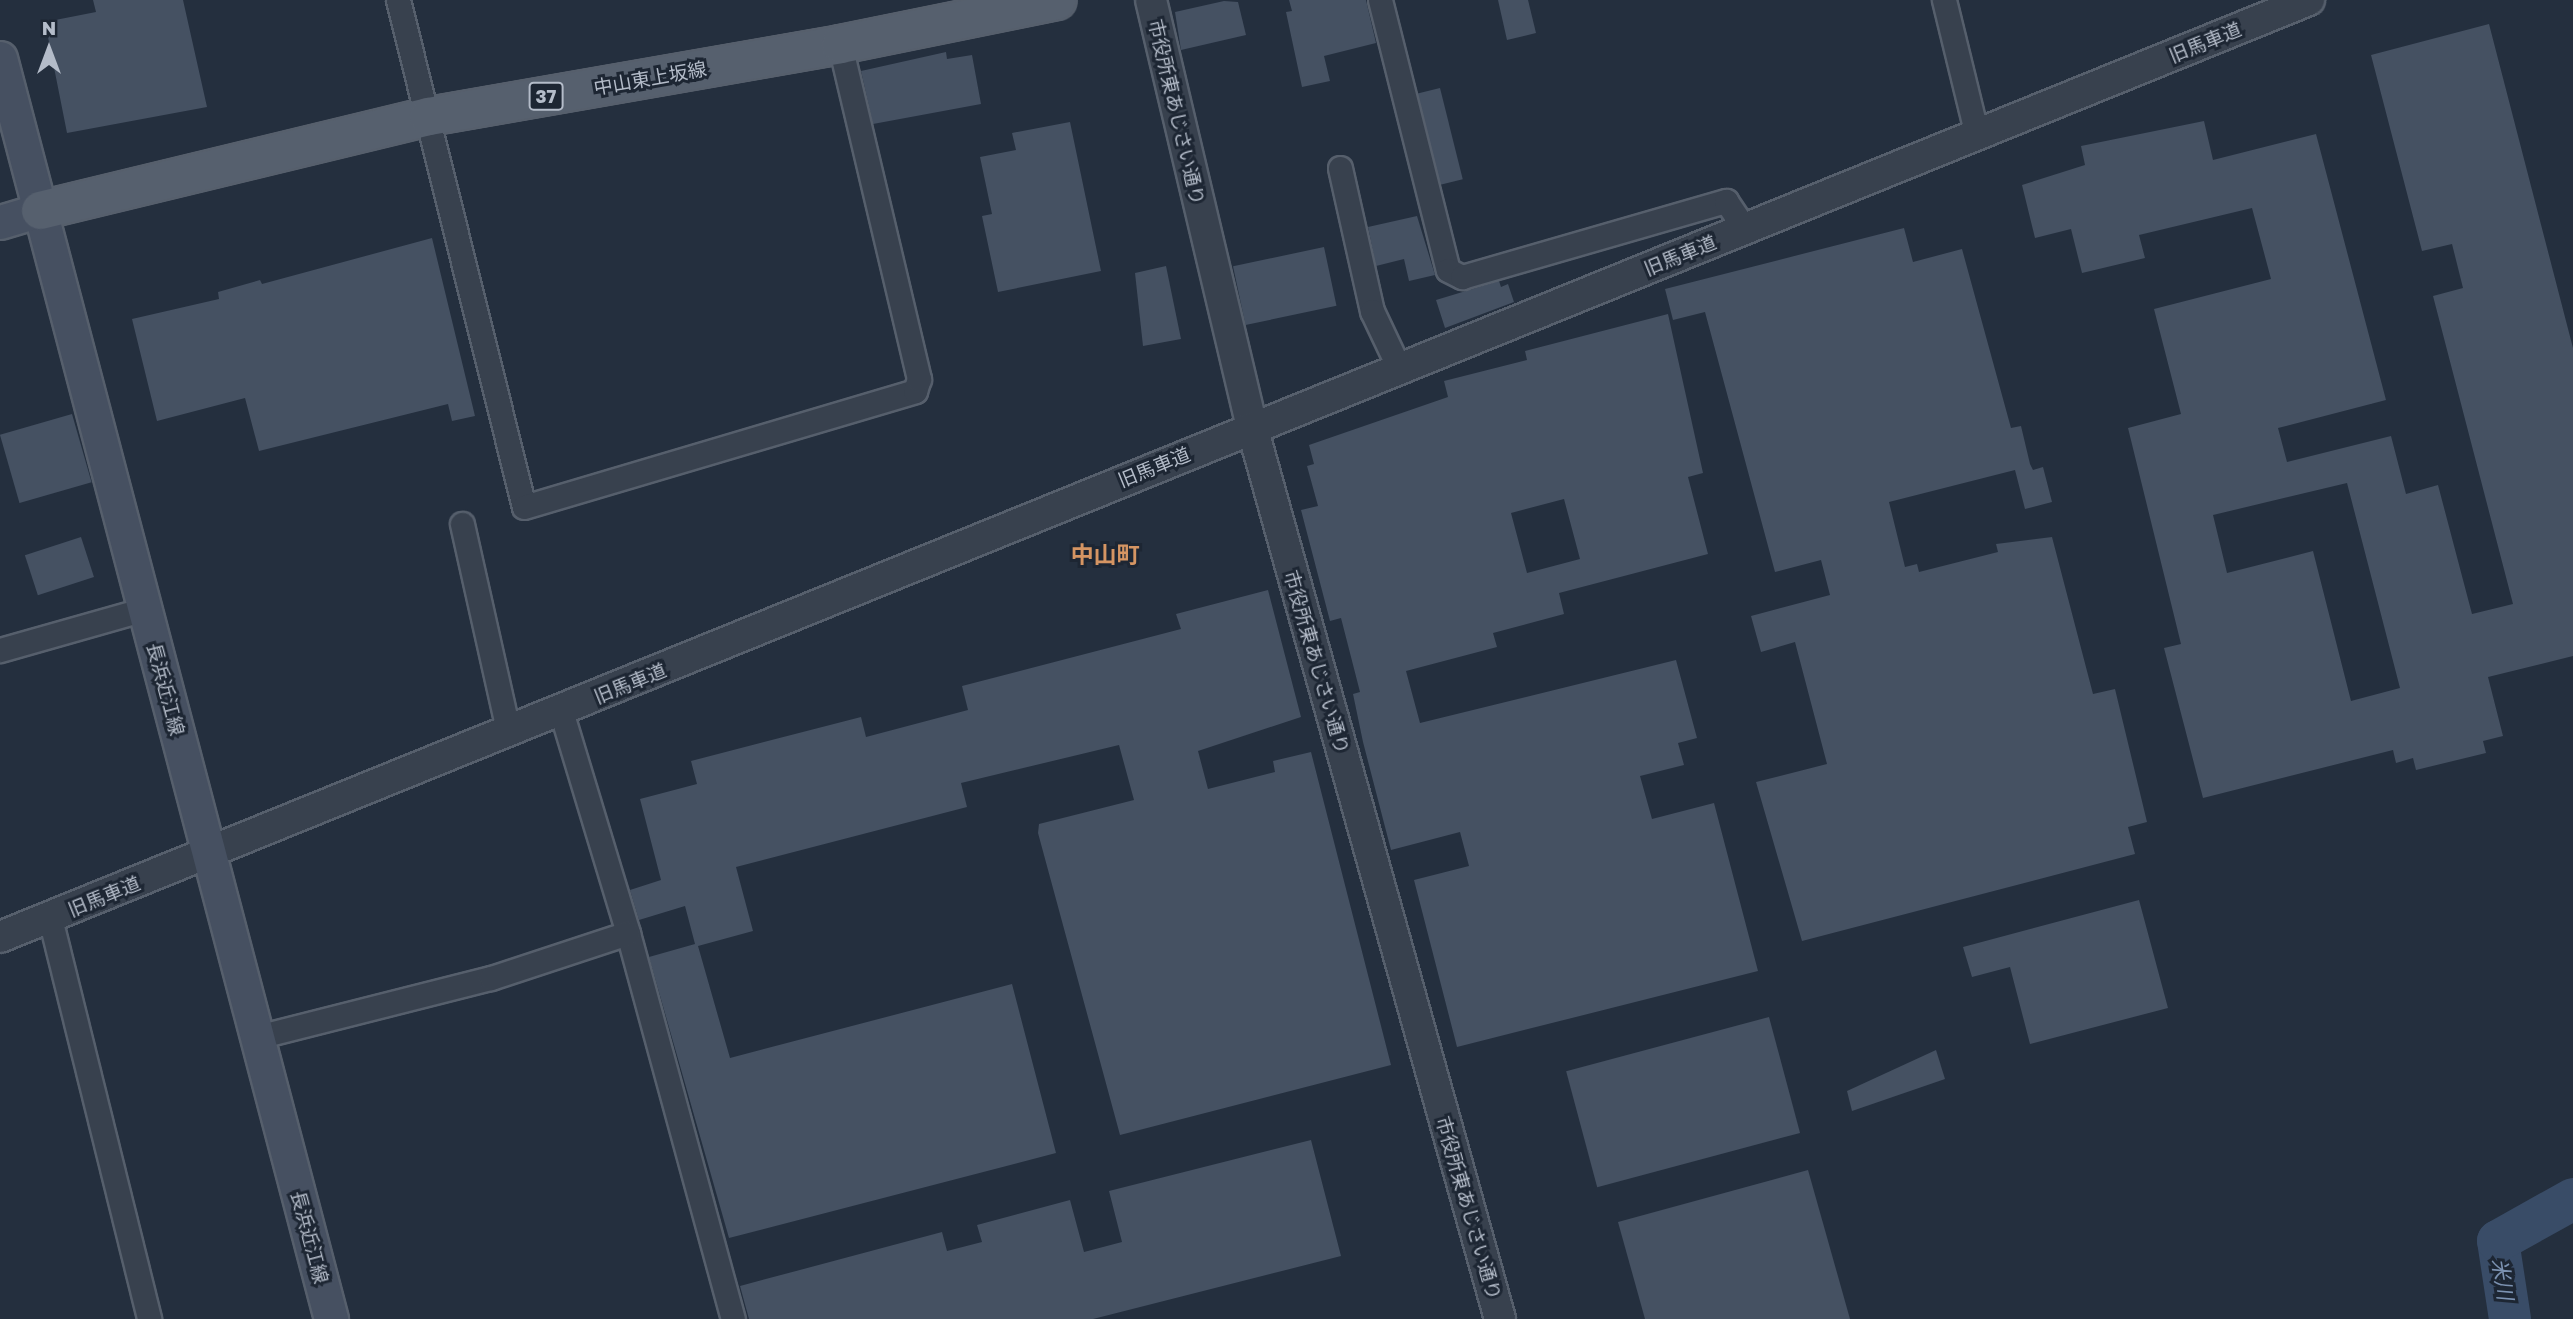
<!DOCTYPE html>
<meta charset="utf-8">
<style>
body{margin:0}
#map{position:relative;width:2573px;height:1319px;overflow:hidden;background:#242f3e;font-family:"Golos Text","Noto Sans JP",sans-serif}
div>[style]{position:absolute}
[style*='--x']{left:calc(var(--x)*1px);top:calc(var(--y)*1px);width:calc(var(--w)*1px);rotate:calc(var(--a)*1deg)}
.river>*{height:42px;margin:-21px;padding:0 21px;transform-origin:21px;border-radius:21px;background:#394c67}
.building>*{inset:0;background:#455162;transform-origin:0 0}
.roads{filter:drop-shadow(2px 0 #565f6c) drop-shadow(-2px 0 #565f6c) drop-shadow(0 2px #565f6c) drop-shadow(0 -2px #565f6c)}
.minor>*{height:23px;margin:-11.5px;padding:0 11.5px;transform-origin:11.5px;border-radius:11.5px;background:#38414e}
.tertiary>*{height:30px;margin:-15px;padding:0 15px;transform-origin:15px;border-radius:15px;background:#38414e}
.secondary>*{height:33px;margin:-16.5px;padding:0 16.5px;transform-origin:16.5px;border-radius:16.5px;background:#465061}
.primary>*{height:37px;margin:-18.5px;padding:0 18.5px;transform-origin:18.5px;border-radius:18.5px;background:#56606e}
span{translate:-50% -50%;white-space:nowrap;text-align:center;line-height:1.15;-webkit-text-stroke:6px #1d2633;paint-order:stroke}
.shield-label span{padding:2px 5px;background:#1d2633;border:2px solid;border-radius:5px;-webkit-text-stroke-width:0}
.shield-label{font-size:18px;color:#b4bcc9;font-weight:700}
.street-label{font-size:19px;color:#b4bcc9}
.water-label{font-size:21px;color:#7c92b1;font-style:italic}
.quarter-label{font-size:23px;color:#d59563;font-weight:700}
.north{position:absolute;left:14px;top:14px;width:70px;height:70px;-webkit-text-stroke:5px #1d2633;paint-order:stroke;rotate:0deg;font-size:19px;font-weight:700;line-height:28px;text-align:center;color:#b4bcc9}
.north::after{content:'';display:block;margin:auto;width:24px;height:32px;background:#b4bcc9;clip-path:polygon(50% 0,100% 100%,50% 72%,0 100%)}
</style>
<div id="map">
<div class="river">
<i style="--x:2510;--y:1319;--w:79;--a:-98.7"></i>
<i style="--x:2498;--y:1241;--w:86;--a:-29.2"></i>
</div>
<div class="building">
<i style="clip-path:polygon(93px 0,183px 0,207px 107px,67px 133px,45px 22px,96px 12px)"></i>
<i style="clip-path:polygon(1289px 0,1366px 0,1376px 43px,1324px 56px,1330px 81px,1302px 87px,1286px 12px,1292px 11px)"></i>
<i style="clip-path:polygon(1498px 0,1528px 0,1536px 33px,1507px 40px)"></i>
<i style="clip-path:polygon(1224px 1px,1238px 2px,1246px 35px,1181px 50px,1175px 12px)"></i>
<i style="clip-path:polygon(evenodd,2489px 24px,2573px 348px,2573px 656px,2488px 677px,2503px 736px,2483px 741px,2486px 753px,2416px 770px,2413px 758px,2396px 763px,2393px 750px,2203px 798px,2164px 648px,2181px 644px,2128px 428px,2181px 414px,2154px 309px,2271px 279px,2252px 208px,2139px 235px,2145px 258px,2082px 273px,2071px 229px,2035px 238px,2022px 185px,2085px 165px,2081px 146px,2204px 121px,2213px 160px,2316px 134px,2386px 400px,2278px 428px,2287px 462px,2391px 436px,2406px 494px,2438px 485px,2472px 614px,2513px 604px,2433px 296px,2463px 288px,2452px 244px,2422px 251px,2371px 55px,2489px 24px,2347px 483px,2400px 688px,2351px 701px,2313px 551px,2227px 573px,2213px 515px,2347px 483px)"></i>
<i style="clip-path:polygon(946px 52px,947px 59px,972px 55px,981px 104px,873px 124px,861px 71px)"></i>
<i style="left:1440px;top:88px;width:94px;height:23px;rotate:76deg"></i>
<i style="clip-path:polygon(1070px 122px,1101px 271px,998px 292px,982px 216px,992px 214px,980px 157px,1016px 150px,1012px 133px)"></i>
<i style="clip-path:polygon(1417px 216px,1435px 275px,1409px 281px,1404px 259px,1376px 266px,1368px 227px)"></i>
<i style="clip-path:polygon(1904px 228px,1913px 262px,1962px 249px,2011px 428px,2021px 426px,2030px 464px,2033px 470px,2043px 467px,2052px 502px,2025px 509px,2015px 470px,1889px 502px,1905px 567px,1917px 564px,1919px 572px,1998px 552px,1996px 544px,2052px 537px,2093px 694px,2115px 689px,2147px 822px,2128px 827px,2135px 854px,1802px 941px,1756px 782px,1827px 764px,1795px 642px,1761px 652px,1751px 616px,1830px 595px,1821px 560px,1775px 572px,1705px 312px,1673px 320px,1665px 289px)"></i>
<i style="clip-path:polygon(432px 238px,475px 416px,452px 421px,448px 404px,259px 451px,245px 398px,157px 421px,132px 319px,219px 299px,218px 292px,260px 280px,262px 284px)"></i>
<i style="left:1324px;top:247px;width:60px;height:93px;rotate:78deg"></i>
<i style="clip-path:polygon(1166px 266px,1181px 339px,1143px 346px,1135px 273px)"></i>
<i style="clip-path:polygon(1499px 281px,1501px 287px,1508px 284px,1514px 302px,1445px 328px,1436px 300px)"></i>
<i style="clip-path:polygon(evenodd,1668px 314px,1703px 473px,1688px 477px,1708px 554px,1559px 593px,1564px 614px,1493px 633px,1497px 647px,1406px 671px,1420px 723px,1676px 660px,1697px 738px,1678px 743px,1684px 765px,1640px 776px,1652px 819px,1714px 803px,1758px 971px,1457px 1047px,1414px 880px,1469px 866px,1460px 832px,1391px 850px,1363px 742px,1353px 694px,1360px 692px,1341px 618px,1330px 621px,1301px 510px,1318px 506px,1307px 466px,1314px 464px,1309px 445px,1448px 397px,1444px 381px,1527px 360px,1525px 351px,1668px 314px,1564px 499px,1580px 559px,1527px 573px,1511px 513px,1564px 499px)"></i>
<i style="left:72px;top:414px;width:71px;height:75px;rotate:74deg"></i>
<i style="left:81px;top:537px;width:42px;height:59px;rotate:72deg"></i>
<i style="clip-path:polygon(1268px 590px,1301px 717px,1198px 751px,1208px 789px,1275px 772px,1273px 761px,1311px 752px,1391px 1065px,1120px 1135px,1038px 833px,1039px 824px,1134px 800px,1119px 745px,961px 783px,967px 807px,736px 867px,753px 931px,698px 946px,730px 1058px,1012px 984px,1056px 1153px,729px 1238px,649px 957px,695px 944px,685px 906px,639px 920px,630px 890px,661px 880px,640px 799px,697px 784px,691px 761px,861px 717px,866px 737px,968px 710px,962px 686px,1181px 629px,1176px 614px)"></i>
<i style="clip-path:polygon(2139px 900px,2168px 1008px,2030px 1044px,2010px 967px,1972px 977px,1963px 947px)"></i>
<i style="left:1769px;top:1017px;width:120px;height:210px;rotate:75deg"></i>
<i style="clip-path:polygon(1936px 1050px,1945px 1079px,1852px 1111px,1847px 1091px)"></i>
<i style="clip-path:polygon(1311px 1140px,1341px 1256px,1093px 1319px,749px 1319px,740px 1286px,942px 1232px,947px 1251px,982px 1242px,977px 1225px,1070px 1200px,1084px 1252px,1122px 1242px,1109px 1191px)"></i>
<i style="clip-path:polygon(1808px 1170px,1850px 1319px,1645px 1319px,1618px 1222px)"></i>
</div>
<div class="roads">
<div class="minor">
<i style="--x:398;--y:0;--w:522;--a:76.04"></i>
<i style="--x:524;--y:507;--w:408;--a:-16.5"></i>
<i style="--x:915;--y:391;--w:13;--a:-72"></i>
<i style="--x:919;--y:379;--w:344;--a:-103.3"></i>
<i style="--x:1380;--y:0;--w:278;--a:75.9"></i>
<i style="--x:1448;--y:270;--w:16;--a:27"></i>
<i style="--x:1462;--y:277;--w:275;--a:-16.1"></i>
<i style="--x:1726;--y:201;--w:34;--a:56"></i>
<i style="--x:1944;--y:0;--w:139;--a:76.3"></i>
<i style="--x:1340;--y:168;--w:147;--a:77.4"></i>
<i style="--x:1372;--y:311;--w:63;--a:64.7"></i>
<i style="--x:462;--y:524;--w:211;--a:77.4"></i>
<i style="--x:0;--y:650;--w:151;--a:-15.8"></i>
<i style="--x:561;--y:711;--w:232;--a:73.2"></i>
<i style="--x:628;--y:933;--w:400;--a:74.8"></i>
<i style="--x:50;--y:918;--w:413;--a:76.1"></i>
<i style="--x:257;--y:1037;--w:241;--a:-14.2"></i>
<i style="--x:491;--y:978;--w:144;--a:-18.2"></i>
</div>
<div class="tertiary">
<i style="--x:1151;--y:0;--w:439;--a:76.7"></i>
<i style="--x:1252;--y:427;--w:926;--a:74.46"></i>
<i style="--x:0;--y:937;--w:2492;--a:-22.09"></i>
</div>
<div class="secondary">
<i style="--x:0;--y:58;--w:1304;--a:75.29"></i>
<i style="--x:0;--y:222;--w:42;--a:-16.7"></i>
</div>
<div class="primary">
<i style="--x:40;--y:210;--w:399;--a:-13.6"></i>
<i style="--x:428;--y:116;--w:418;--a:-9.9"></i>
<i style="--x:840;--y:44;--w:221;--a:-11.5"></i>
</div>
</div>
<div class="shield-label">
<span style="left:546px;top:96px">37</span>
</div>
<div class="street-label">
<span style="left:2205px;top:42px;rotate:-22deg">旧馬車道</span>
<span style="left:650px;top:78px;rotate:-10deg">中山東上坂線</span>
<span style="left:1177px;top:112px;rotate:77deg">市役所東あじさい通り</span>
<span style="left:1680px;top:255px;rotate:-22deg">旧馬車道</span>
<span style="left:1154px;top:467px;rotate:-22deg">旧馬車道</span>
<span style="left:1317px;top:662px;rotate:74deg">市役所東あじさい通り</span>
<span style="left:630px;top:683px;rotate:-22deg">旧馬車道</span>
<span style="left:166px;top:689px;rotate:75deg">長浜近江線</span>
<span style="left:104px;top:896px;rotate:-22deg">旧馬車道</span>
<span style="left:1469px;top:1208px;rotate:74deg">市役所東あじさい通り</span>
<span style="left:310px;top:1237px;rotate:75deg">長浜近江線</span>
</div>
<div class="water-label">
<span style="left:2503px;top:1279px;rotate:81deg">米川</span>
</div>
<div class="quarter-label">
<span style="left:1105px;top:554px">中山町</span>
</div>
<div class="north">N</div>
</div>
